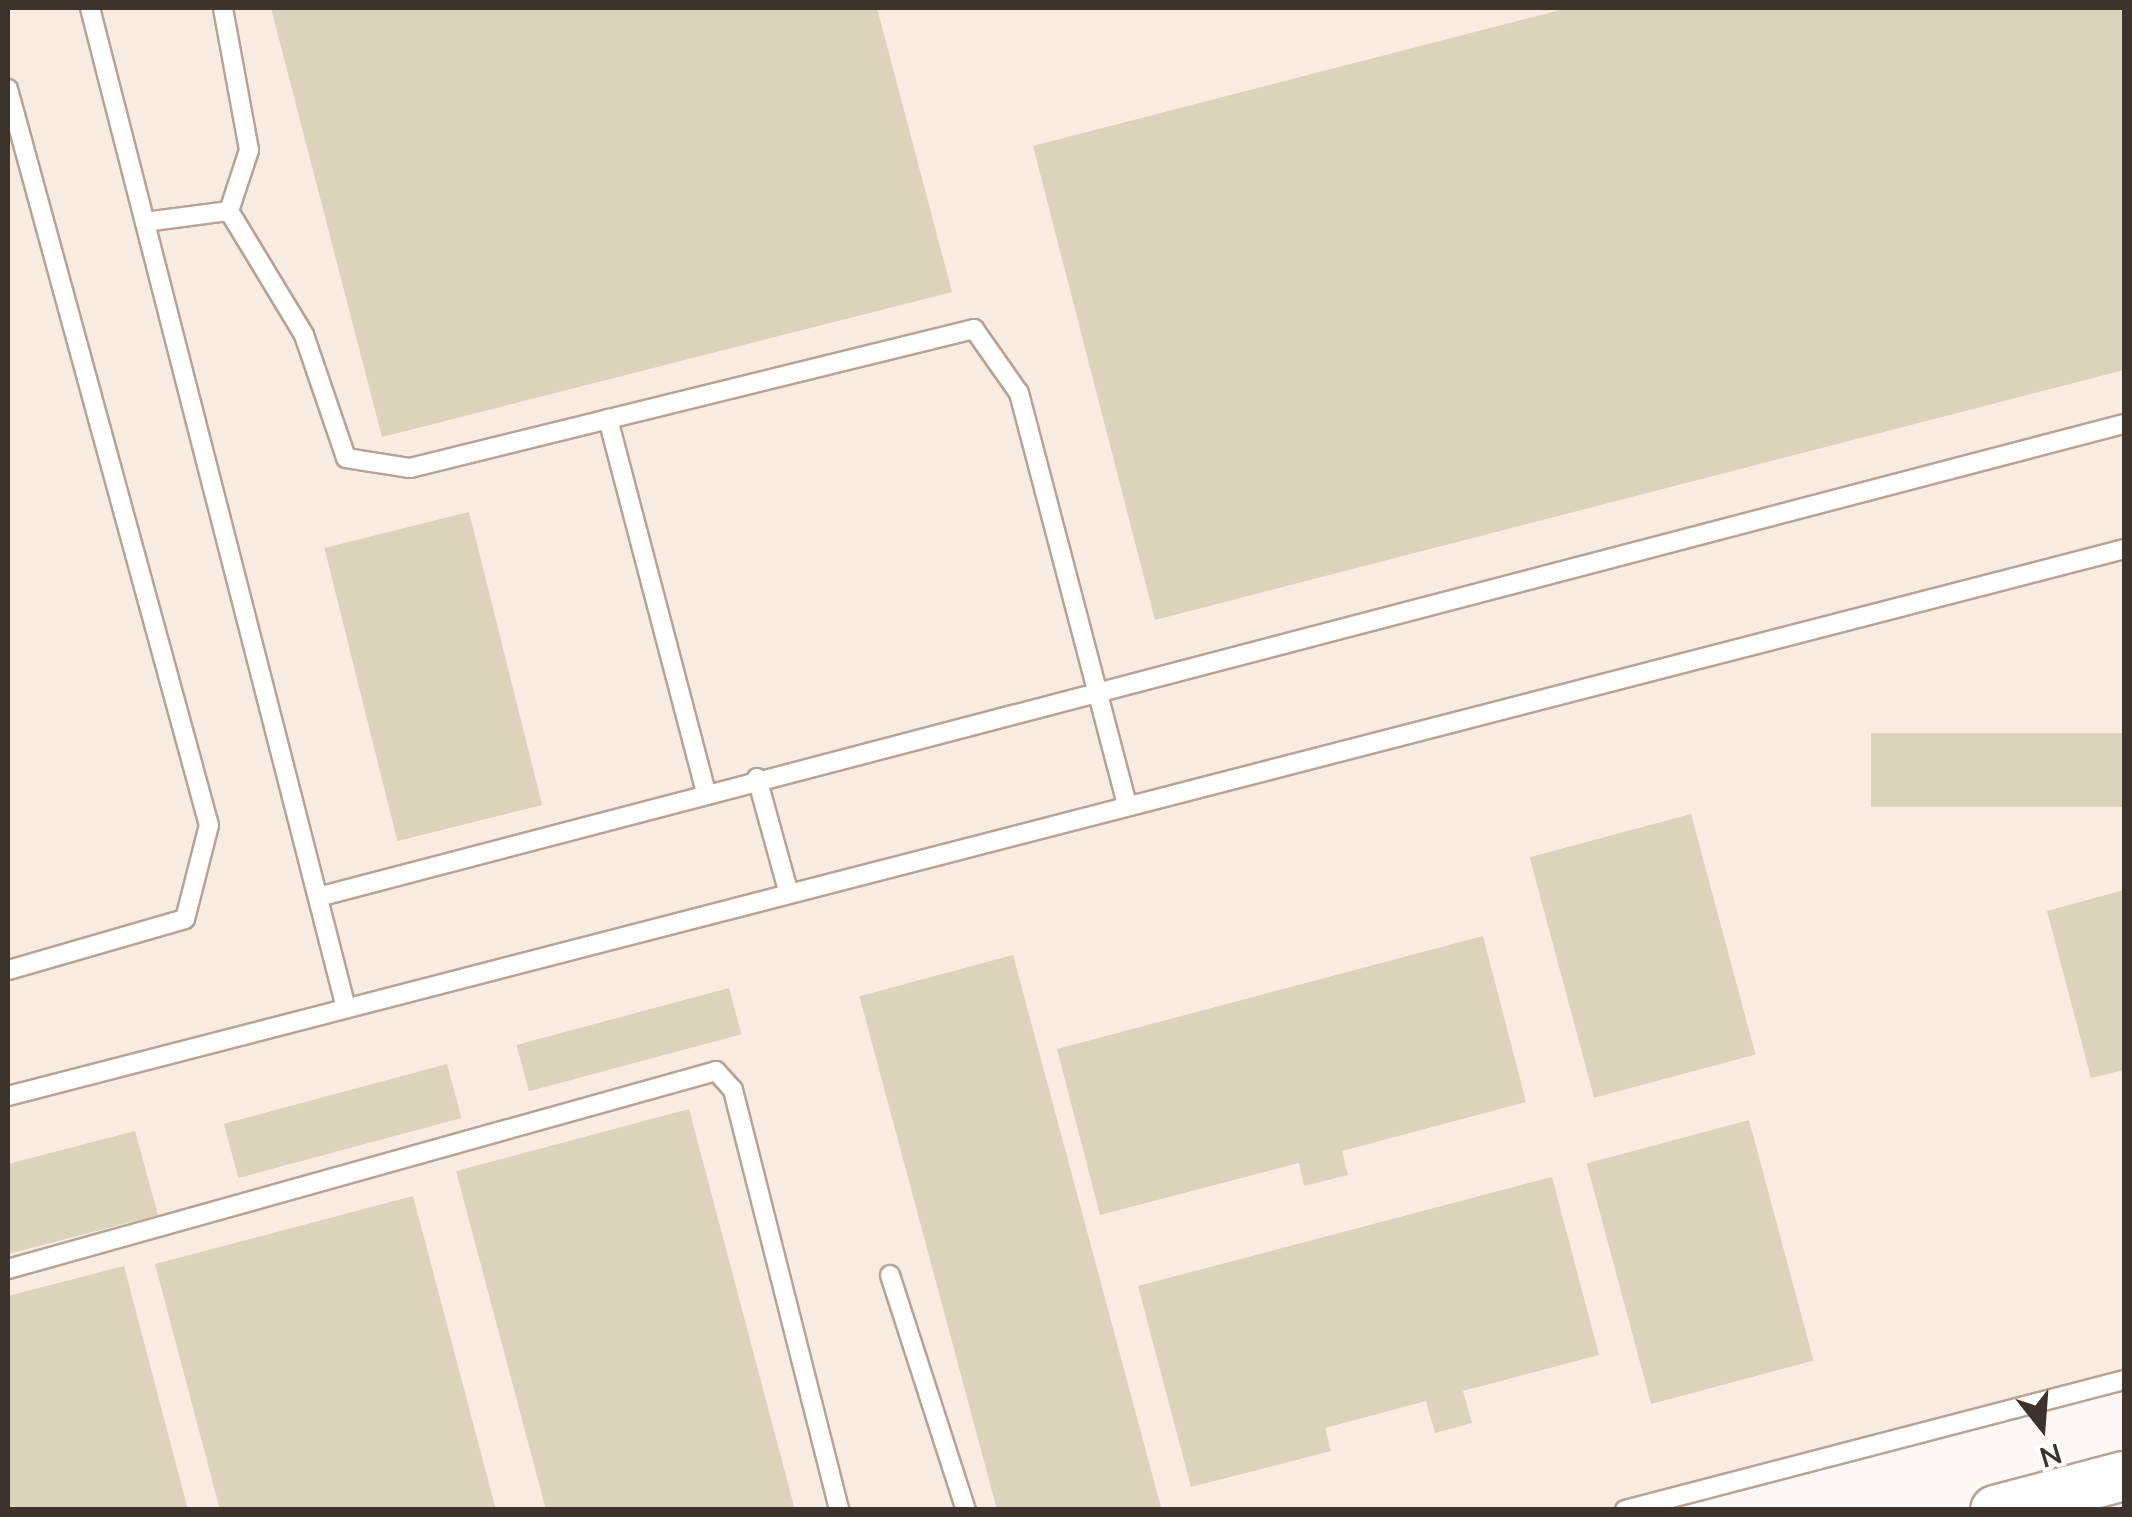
<!DOCTYPE html>
<style>
body{margin:0}
#map{position:relative;width:2132px;height:1517px;overflow:hidden;background:#fcf7f4;font-family:Mulish,sans-serif}
div>[style]{position:absolute}
[style*='--x']{left:calc(var(--x)*1px);top:calc(var(--y)*1px);width:calc(var(--w)*1px);rotate:calc(var(--a)*1deg)}
.built>*{inset:0;background:#f7ebe2}
.building>*{inset:0;background:#dcd3bb;transform-origin:0 0}
.roads{filter:drop-shadow(2px 0 #b8a293) drop-shadow(-2px 0 #b8a293) drop-shadow(0 2px #b8a293) drop-shadow(0 -2px #b8a293)}
.lane>*{height:18px;margin:-9px;padding:0 9px;transform-origin:9px;border-radius:9px;background:#fff}
.secondary>*{height:48px;margin:-24px;padding:0 24px;transform-origin:24px;border-radius:24px;background:#fff}
span{translate:-50% -50%;white-space:nowrap;text-align:center;line-height:1.15;-webkit-text-stroke:8px #fff;paint-order:stroke}
.frame{position:absolute;inset:0;border:10px solid #3c332c;pointer-events:none}
.north{position:absolute;left:1992px;top:1377px;width:100px;height:100px;-webkit-text-stroke:8px #fff;paint-order:stroke;rotate:163deg;font-size:28px;font-weight:700;line-height:40px;text-align:center;color:#3c332c}
.north::after{content:'';display:block;margin:auto;width:35px;height:45px;background:#3c332c;clip-path:polygon(50% 0,100% 100%,50% 72%,0 100%)}
</style>
<div id="map">
<div class="built">
<i style="clip-path:polygon(8px 8px,2124px 8px,2124px 1385px,1658px 1509px,8px 1510px)"></i>
</div>
<div class="building">
<i style="clip-path:polygon(271px 8px,877px 8px,952px 292px,382px 437px)"></i>
<i style="clip-path:polygon(1568px 8px,2124px 8px,2124px 370px,1155px 620px,1033px 146px)"></i>
<i style="left:469px;top:512px;width:302px;height:149px;rotate:76deg"></i>
<i style="left:2124px;top:733px;width:74px;height:253px;rotate:90deg"></i>
<i style="left:1691px;top:814px;width:249px;height:167px;rotate:75deg"></i>
<i style="clip-path:polygon(2124px 890px,2124px 1070px,2091px 1078px,2047px 911px)"></i>
<i style="clip-path:polygon(1483px 936px,1526px 1102px,1342px 1151px,1348px 1175px,1304px 1186px,1299px 1163px,1100px 1215px,1057px 1049px)"></i>
<i style="left:1013px;top:955px;width:574px;height:159px;rotate:75deg"></i>
<i style="left:729px;top:988px;width:48px;height:220px;rotate:75deg"></i>
<i style="left:447px;top:1064px;width:56px;height:231px;rotate:75deg"></i>
<i style="clip-path:polygon(689px 1109px,795px 1510px,546px 1510px,456px 1171px)"></i>
<i style="left:1749px;top:1120px;width:249px;height:168px;rotate:75deg"></i>
<i style="clip-path:polygon(135px 1131px,158px 1215px,8px 1254px,8px 1164px)"></i>
<i style="clip-path:polygon(1552px 1177px,1599px 1355px,1463px 1391px,1472px 1423px,1435px 1433px,1426px 1401px,1325px 1428px,1331px 1451px,1191px 1487px,1138px 1286px)"></i>
<i style="clip-path:polygon(413px 1196px,496px 1510px,220px 1510px,155px 1264px)"></i>
<i style="clip-path:polygon(124px 1266px,188px 1510px,8px 1510px,8px 1296px)"></i>
</div>
<div class="roads">
<div class="lane">
<i style="--x:90;--y:8;--w:1032;--a:75.64"></i>
<i style="--x:8;--y:89;--w:763;--a:74.73"></i>
<i style="--x:209;--y:825;--w:97;--a:104.3"></i>
<i style="--x:185;--y:919;--w:184;--a:163.9"></i>
<i style="--x:229;--y:211;--w:145;--a:58.8"></i>
<i style="--x:304;--y:335;--w:130;--a:71.1"></i>
<i style="--x:346;--y:458;--w:65;--a:8.9"></i>
<i style="--x:410;--y:468;--w:581;--a:-13.84"></i>
<i style="--x:974;--y:329;--w:78;--a:54.9"></i>
<i style="--x:1019;--y:393;--w:427;--a:75.3"></i>
<i style="--x:145;--y:222;--w:85;--a:-7.5"></i>
<i style="--x:229;--y:211;--w:64;--a:-71.8"></i>
<i style="--x:249;--y:150;--w:144;--a:-100.4"></i>
<i style="--x:608;--y:419;--w:386;--a:75.3"></i>
<i style="--x:757;--y:778;--w:120;--a:74.6"></i>
<i style="--x:318;--y:897;--w:1867;--a:-14.68"></i>
<i style="--x:8;--y:1096;--w:2186;--a:-14.49"></i>
<i style="--x:8;--y:1269;--w:735;--a:-15.62"></i>
<i style="--x:716;--y:1071;--w:25;--a:48"></i>
<i style="--x:733;--y:1090;--w:433;--a:75.8"></i>
<i style="--x:890;--y:1275;--w:247;--a:72.1"></i>
<i style="--x:1625;--y:1510;--w:516;--a:-14.6"></i>
</div>
<div class="secondary">
<i style="--x:1995;--y:1510;--w:133;--a:-14.8"></i>
</div>
</div>
<div class="frame"></div>
<div class="north">N</div>
</div>
